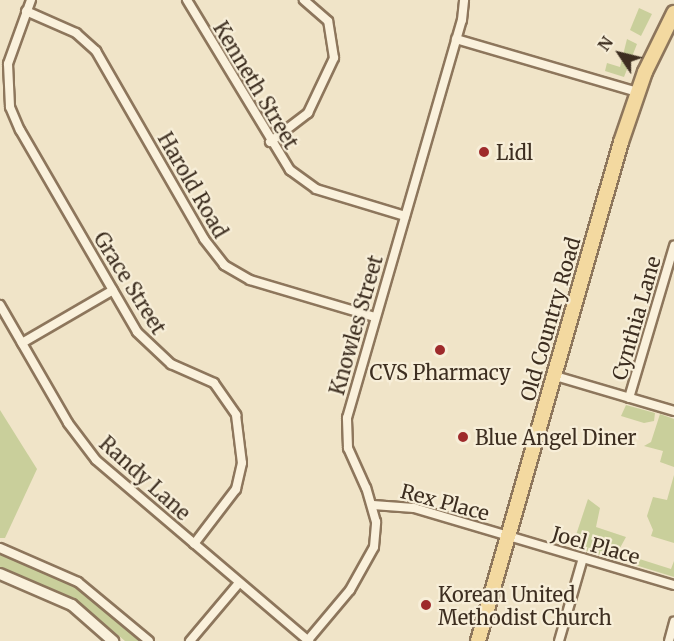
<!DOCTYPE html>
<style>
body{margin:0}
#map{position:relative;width:674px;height:641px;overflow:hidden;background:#f0e4c8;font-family:Merriweather,serif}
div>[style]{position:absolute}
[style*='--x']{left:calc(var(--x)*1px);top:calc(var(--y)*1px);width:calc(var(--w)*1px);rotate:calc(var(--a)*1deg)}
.green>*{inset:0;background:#c9cf9b}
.roads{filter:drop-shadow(2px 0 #8d765c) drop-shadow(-2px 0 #8d765c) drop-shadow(0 2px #8d765c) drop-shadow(0 -2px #8d765c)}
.minor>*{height:8px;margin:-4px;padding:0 4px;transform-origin:4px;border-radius:4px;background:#faf1dc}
.tertiary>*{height:10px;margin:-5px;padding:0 5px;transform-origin:5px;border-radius:5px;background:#faf1dc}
.primary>*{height:14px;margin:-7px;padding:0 7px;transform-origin:7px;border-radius:7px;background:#f3d9a0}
.dots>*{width:16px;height:16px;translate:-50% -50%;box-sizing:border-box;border:3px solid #f7eed8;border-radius:50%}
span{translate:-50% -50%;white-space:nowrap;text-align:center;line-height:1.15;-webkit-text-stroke:4.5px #f7eed8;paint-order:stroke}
.street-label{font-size:20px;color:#3d2e20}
.poi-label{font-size:20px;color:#3d2e20}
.left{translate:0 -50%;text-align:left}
.north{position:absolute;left:590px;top:24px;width:60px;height:60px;-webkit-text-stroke:4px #f7eed8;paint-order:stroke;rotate:305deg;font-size:16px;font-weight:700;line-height:24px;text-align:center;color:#3d2e20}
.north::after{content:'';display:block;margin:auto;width:21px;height:27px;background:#3d2e20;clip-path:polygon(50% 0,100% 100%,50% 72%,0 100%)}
</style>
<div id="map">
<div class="green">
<i style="clip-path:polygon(639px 8px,652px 14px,641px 36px,630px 30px)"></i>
<i style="clip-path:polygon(627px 39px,637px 44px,624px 77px,605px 71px,607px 63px,620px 67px)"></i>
<i style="clip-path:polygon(626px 405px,655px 413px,654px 421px,644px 423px,621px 416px)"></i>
<i style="clip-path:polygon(0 410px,37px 469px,5px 538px,0 538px)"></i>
<i style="clip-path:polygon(660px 414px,674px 419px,674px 467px,660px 462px,663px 451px,644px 446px,651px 442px)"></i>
<i style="clip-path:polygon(674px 475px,674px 543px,651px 536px,653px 530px,647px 516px,653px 497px,667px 500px)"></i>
<i style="clip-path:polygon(588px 499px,600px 508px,596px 527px,626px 537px,614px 559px,572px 547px)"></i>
<i style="clip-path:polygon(0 553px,77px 587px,142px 641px,125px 641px,74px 598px,0 567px)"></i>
<i style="clip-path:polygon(630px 556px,671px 569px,674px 561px,674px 577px,632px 564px)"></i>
</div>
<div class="roads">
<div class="minor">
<i style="--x:31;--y:0;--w:68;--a:109.8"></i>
<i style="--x:8;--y:64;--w:43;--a:87.3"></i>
<i style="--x:10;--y:107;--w:25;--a:67"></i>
<i style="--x:20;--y:130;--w:233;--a:59.9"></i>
<i style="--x:137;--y:332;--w:47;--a:43.3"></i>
<i style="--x:171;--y:364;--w:47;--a:23.8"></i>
<i style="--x:214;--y:383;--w:39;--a:55"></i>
<i style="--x:236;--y:415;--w:48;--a:82.9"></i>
<i style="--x:242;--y:463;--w:27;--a:103"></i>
<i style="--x:236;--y:489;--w:69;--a:127.4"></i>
<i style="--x:187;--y:0;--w:199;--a:58.8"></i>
<i style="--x:290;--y:170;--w:32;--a:36"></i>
<i style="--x:316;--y:189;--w:93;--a:16.9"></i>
<i style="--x:26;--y:11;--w:55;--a:23.7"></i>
<i style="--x:76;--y:33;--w:27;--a:42"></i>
<i style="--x:96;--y:51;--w:217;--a:60.1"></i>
<i style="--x:204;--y:239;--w:33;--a:52"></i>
<i style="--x:224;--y:265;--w:30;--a:30"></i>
<i style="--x:250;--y:280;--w:130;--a:16.5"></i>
<i style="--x:456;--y:39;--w:189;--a:16.3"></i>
<i style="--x:270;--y:142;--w:48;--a:-37.3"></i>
<i style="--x:308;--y:113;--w:61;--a:-64.7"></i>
<i style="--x:334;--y:58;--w:37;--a:-99"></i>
<i style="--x:328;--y:21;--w:32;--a:-139"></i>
<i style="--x:0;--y:305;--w:136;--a:60"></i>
<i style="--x:68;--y:423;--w:46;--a:52.9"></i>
<i style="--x:96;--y:460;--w:280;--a:40.4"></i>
<i style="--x:22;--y:343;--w:105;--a:-30.2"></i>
<i style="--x:552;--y:375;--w:127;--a:16.4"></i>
<i style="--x:629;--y:398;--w:159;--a:-73.5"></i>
<i style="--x:373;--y:505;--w:41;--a:4.2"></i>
<i style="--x:414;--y:508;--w:271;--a:16.5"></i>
<i style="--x:0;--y:548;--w:85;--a:23.6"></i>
<i style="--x:78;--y:582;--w:92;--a:39.7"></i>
<i style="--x:308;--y:640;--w:65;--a:-50"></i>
<i style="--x:350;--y:590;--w:49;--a:-60.8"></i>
<i style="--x:374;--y:547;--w:25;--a:-85"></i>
<i style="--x:376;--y:522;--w:35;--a:-106"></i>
<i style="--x:366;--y:488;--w:44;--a:-114.2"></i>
<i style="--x:348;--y:448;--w:30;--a:-92"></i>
<i style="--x:347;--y:418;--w:414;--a:-73.9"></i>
<i style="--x:462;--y:20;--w:20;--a:-84"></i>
<i style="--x:190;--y:641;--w:76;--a:-49.8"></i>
<i style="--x:559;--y:641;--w:86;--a:-73.9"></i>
<i style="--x:669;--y:641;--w:20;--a:-75"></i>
</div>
<div class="tertiary">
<i style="--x:0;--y:574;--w:78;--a:23.3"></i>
<i style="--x:72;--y:605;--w:55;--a:41.3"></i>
</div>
<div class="primary">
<i style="--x:478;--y:641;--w:519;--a:-74.01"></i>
<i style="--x:621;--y:142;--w:74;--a:-71.1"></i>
<i style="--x:645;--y:72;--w:66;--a:-63.8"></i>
</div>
</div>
<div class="dots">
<i style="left:484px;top:152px;background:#9e2a2b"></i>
<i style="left:440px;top:350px;background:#9e2a2b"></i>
<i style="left:463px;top:437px;background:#9e2a2b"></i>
<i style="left:426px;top:605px;background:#9e2a2b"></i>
</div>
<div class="street-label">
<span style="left:256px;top:85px;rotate:59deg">Kenneth Street</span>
<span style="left:193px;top:185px;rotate:60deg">Harold Road</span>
<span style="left:130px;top:283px;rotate:58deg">Grace Street</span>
<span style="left:636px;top:318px;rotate:-74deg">Cynthia Lane</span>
<span style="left:550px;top:319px;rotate:-74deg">Old Country Road</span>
<span style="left:356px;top:325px;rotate:-74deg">Knowles Street</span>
<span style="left:145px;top:478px;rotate:42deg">Randy Lane</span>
<span style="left:445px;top:502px;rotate:15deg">Rex Place</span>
<span style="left:596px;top:545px;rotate:16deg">Joel Place</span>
</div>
<div class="poi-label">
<span class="left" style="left:496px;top:152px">Lidl</span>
<span style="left:440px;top:372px">CVS Pharmacy</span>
<span class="left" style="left:475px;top:437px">Blue Angel Diner</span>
<span class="left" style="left:438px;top:606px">Korean United<br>Methodist Church</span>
</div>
<div class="north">N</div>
</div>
